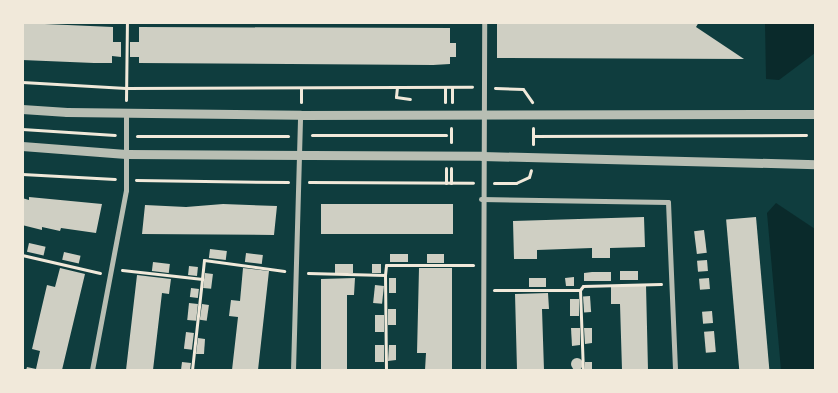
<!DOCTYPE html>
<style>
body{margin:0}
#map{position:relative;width:838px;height:393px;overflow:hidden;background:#0f3d3e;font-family:"Alegreya Sans",sans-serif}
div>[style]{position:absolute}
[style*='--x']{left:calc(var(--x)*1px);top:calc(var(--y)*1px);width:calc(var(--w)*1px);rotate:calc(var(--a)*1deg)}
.water>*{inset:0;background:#0a2a2b}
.building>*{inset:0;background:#cfcfc3;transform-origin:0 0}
.round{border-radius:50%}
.path>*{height:3px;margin:-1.5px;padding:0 1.5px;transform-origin:1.5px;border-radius:1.5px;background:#f1e9da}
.minor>*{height:5px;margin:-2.5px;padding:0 2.5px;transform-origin:2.5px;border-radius:2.5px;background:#b8beb3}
.tertiary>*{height:9px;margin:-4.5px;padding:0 4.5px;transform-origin:4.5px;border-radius:4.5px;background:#b8beb3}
span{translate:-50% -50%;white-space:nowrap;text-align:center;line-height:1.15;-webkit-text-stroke:4px #f1e9da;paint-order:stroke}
.frame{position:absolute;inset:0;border:24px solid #f1e9da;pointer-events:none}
</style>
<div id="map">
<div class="water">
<i style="clip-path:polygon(765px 23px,815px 23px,815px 53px,779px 80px,766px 79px)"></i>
<i style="clip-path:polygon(776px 203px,815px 229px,815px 370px,781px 370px,767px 213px)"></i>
</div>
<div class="building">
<i style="clip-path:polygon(497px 22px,699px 22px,696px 27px,744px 59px,497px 58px)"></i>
<i style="clip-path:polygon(22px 23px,113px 27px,113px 42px,121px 42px,121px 57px,112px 56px,112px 63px,94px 63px,22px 60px)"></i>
<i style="clip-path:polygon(139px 27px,450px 28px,450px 43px,456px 43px,456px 57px,450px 57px,450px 64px,433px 65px,139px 63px,139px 57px,130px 57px,130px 42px,139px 42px)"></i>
<i style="clip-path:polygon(29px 197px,102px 204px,96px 233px,61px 228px,60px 231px,42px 227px,42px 230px,22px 225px,22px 198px,29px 200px)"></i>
<i style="clip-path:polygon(223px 204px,277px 206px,274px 235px,142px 234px,145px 205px,186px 207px)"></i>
<i style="left:321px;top:204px;width:132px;height:30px"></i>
<i style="clip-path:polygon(644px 217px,645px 247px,610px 248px,610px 258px,592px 258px,592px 248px,537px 250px,537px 259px,514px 259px,513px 221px)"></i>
<i style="left:756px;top:217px;width:154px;height:30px;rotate:85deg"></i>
<i style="left:704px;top:230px;width:23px;height:10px;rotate:83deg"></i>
<i style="left:29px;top:243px;width:17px;height:9px;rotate:13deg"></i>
<i style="left:210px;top:249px;width:17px;height:9px;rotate:7deg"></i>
<i style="left:64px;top:252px;width:17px;height:8px;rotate:13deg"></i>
<i style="left:246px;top:253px;width:17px;height:9px;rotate:7deg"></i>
<i style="left:390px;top:254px;width:18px;height:8px"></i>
<i style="left:427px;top:254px;width:17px;height:9px"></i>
<i style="left:707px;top:260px;width:11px;height:10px;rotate:85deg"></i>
<i style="left:153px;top:262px;width:17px;height:9px;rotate:7deg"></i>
<i style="left:335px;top:264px;width:18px;height:9px"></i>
<i style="left:372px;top:264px;width:9px;height:9px"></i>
<i style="left:189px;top:266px;width:9px;height:9px;rotate:6deg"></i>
<i style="clip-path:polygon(60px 268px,85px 274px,62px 370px,26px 370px,27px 367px,36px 369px,40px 351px,32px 349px,47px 285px,55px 287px)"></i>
<i style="clip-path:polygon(243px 268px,269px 271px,258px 370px,232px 370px,238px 317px,229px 316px,231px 300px,240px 301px)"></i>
<i style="clip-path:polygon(419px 268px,452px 268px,452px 370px,425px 370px,426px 353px,417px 353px)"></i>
<i style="left:620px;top:271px;width:18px;height:9px"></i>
<i style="clip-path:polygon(592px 272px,611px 272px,611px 281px,584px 281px,584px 273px)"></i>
<i style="left:205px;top:273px;width:8px;height:15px;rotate:7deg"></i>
<i style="clip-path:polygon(137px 275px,171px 279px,169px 294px,162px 293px,153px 370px,126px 370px)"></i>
<i style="clip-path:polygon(574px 277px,574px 286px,566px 286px,565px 278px)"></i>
<i style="clip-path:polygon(355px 278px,354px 295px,347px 295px,347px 370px,321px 370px,321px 279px)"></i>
<i style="left:389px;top:278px;width:7px;height:15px"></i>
<i style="left:529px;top:278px;width:17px;height:9px"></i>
<i style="left:709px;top:278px;width:11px;height:10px;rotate:85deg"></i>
<i style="left:375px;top:285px;width:9px;height:18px;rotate:6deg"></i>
<i style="clip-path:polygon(646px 285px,648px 370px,622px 370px,620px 304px,611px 304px,611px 286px)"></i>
<i style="left:191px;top:288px;width:8px;height:9px;rotate:7deg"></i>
<i style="clip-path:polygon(548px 293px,549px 309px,542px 309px,544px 370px,517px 370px,515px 294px)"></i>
<i style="left:590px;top:296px;width:16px;height:7px;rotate:86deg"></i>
<i style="left:570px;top:299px;width:9px;height:17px"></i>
<i style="left:189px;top:303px;width:9px;height:17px;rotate:6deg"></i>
<i style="left:202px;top:304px;width:7px;height:16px;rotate:8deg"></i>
<i style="left:388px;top:309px;width:8px;height:16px"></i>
<i style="left:712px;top:311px;width:12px;height:10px;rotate:85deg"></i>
<i style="left:375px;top:315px;width:9px;height:17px"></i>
<i style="clip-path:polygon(571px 328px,580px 328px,580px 345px,572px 346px)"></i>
<i style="clip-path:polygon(584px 328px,592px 328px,592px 343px,585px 344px)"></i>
<i style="left:714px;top:331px;width:21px;height:10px;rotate:85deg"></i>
<i style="left:186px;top:332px;width:8px;height:17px;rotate:7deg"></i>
<i style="clip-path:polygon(198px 338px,205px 339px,204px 354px,196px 354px)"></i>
<i style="left:375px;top:345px;width:9px;height:17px"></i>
<i style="clip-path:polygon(389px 345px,396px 345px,396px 360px,388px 361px)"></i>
<i class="round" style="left:571px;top:358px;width:12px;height:12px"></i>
<i style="clip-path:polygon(182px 362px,191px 363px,190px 370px,181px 370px)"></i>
<i style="left:585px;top:362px;width:7px;height:8px"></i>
</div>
<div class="path">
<i style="--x:22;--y:82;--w:104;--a:3.3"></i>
<i style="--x:126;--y:88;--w:346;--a:-0.2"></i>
<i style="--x:397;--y:87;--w:10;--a:96"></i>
<i style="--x:396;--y:97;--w:14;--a:8"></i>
<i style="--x:445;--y:87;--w:15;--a:90"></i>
<i style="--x:495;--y:88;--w:28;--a:2"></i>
<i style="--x:523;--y:89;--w:16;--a:55"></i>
<i style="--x:126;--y:100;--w:78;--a:-89.3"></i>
<i style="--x:301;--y:102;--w:14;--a:-90"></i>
<i style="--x:452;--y:102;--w:14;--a:-90"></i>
<i style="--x:533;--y:128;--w:16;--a:90"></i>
<i style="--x:22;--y:129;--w:93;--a:3.7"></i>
<i style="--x:312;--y:135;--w:134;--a:0"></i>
<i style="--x:137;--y:136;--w:151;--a:0"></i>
<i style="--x:533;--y:136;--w:273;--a:-0.2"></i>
<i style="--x:451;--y:142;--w:14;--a:-90"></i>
<i style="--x:446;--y:168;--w:15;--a:90"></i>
<i style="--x:451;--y:168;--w:15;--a:90"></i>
<i style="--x:22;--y:174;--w:93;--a:3.1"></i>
<i style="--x:136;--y:180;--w:152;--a:0.8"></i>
<i style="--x:309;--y:182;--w:164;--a:0.3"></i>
<i style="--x:494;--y:183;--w:22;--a:0"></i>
<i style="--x:516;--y:183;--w:14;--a:-25"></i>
<i style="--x:529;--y:177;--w:7;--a:-74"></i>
<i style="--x:22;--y:255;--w:80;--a:13"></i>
<i style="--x:122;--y:270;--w:81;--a:6.4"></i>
<i style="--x:202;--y:279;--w:19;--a:-84"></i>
<i style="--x:204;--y:260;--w:81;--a:7.8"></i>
<i style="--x:308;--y:273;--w:77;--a:1.5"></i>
<i style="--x:385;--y:275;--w:10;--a:-84"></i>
<i style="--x:386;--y:265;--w:87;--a:0"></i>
<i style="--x:385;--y:275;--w:95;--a:89.4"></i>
<i style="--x:494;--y:290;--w:86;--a:0"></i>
<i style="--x:580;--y:290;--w:5;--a:-53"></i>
<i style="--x:583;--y:286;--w:78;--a:-1.5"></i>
<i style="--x:580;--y:290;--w:80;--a:87.9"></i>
<i style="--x:192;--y:370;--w:92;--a:-83.7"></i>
</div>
<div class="minor">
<i style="--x:481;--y:199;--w:187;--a:0.9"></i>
<i style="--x:668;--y:202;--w:168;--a:87.6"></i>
<i style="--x:92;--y:370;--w:183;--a:-79.3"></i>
<i style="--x:126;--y:190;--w:77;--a:-90"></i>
<i style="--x:293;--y:370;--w:255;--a:-88.4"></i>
<i style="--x:483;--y:370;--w:348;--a:-89.8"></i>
</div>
<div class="tertiary">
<i style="--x:22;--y:109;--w:45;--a:3.8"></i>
<i style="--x:67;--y:112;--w:233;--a:0.7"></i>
<i style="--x:300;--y:115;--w:516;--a:-0.11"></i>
<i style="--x:22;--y:146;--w:104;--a:4.4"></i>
<i style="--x:126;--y:154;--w:356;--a:0.3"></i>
<i style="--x:482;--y:156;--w:334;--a:1.4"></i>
</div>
<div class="frame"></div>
</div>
